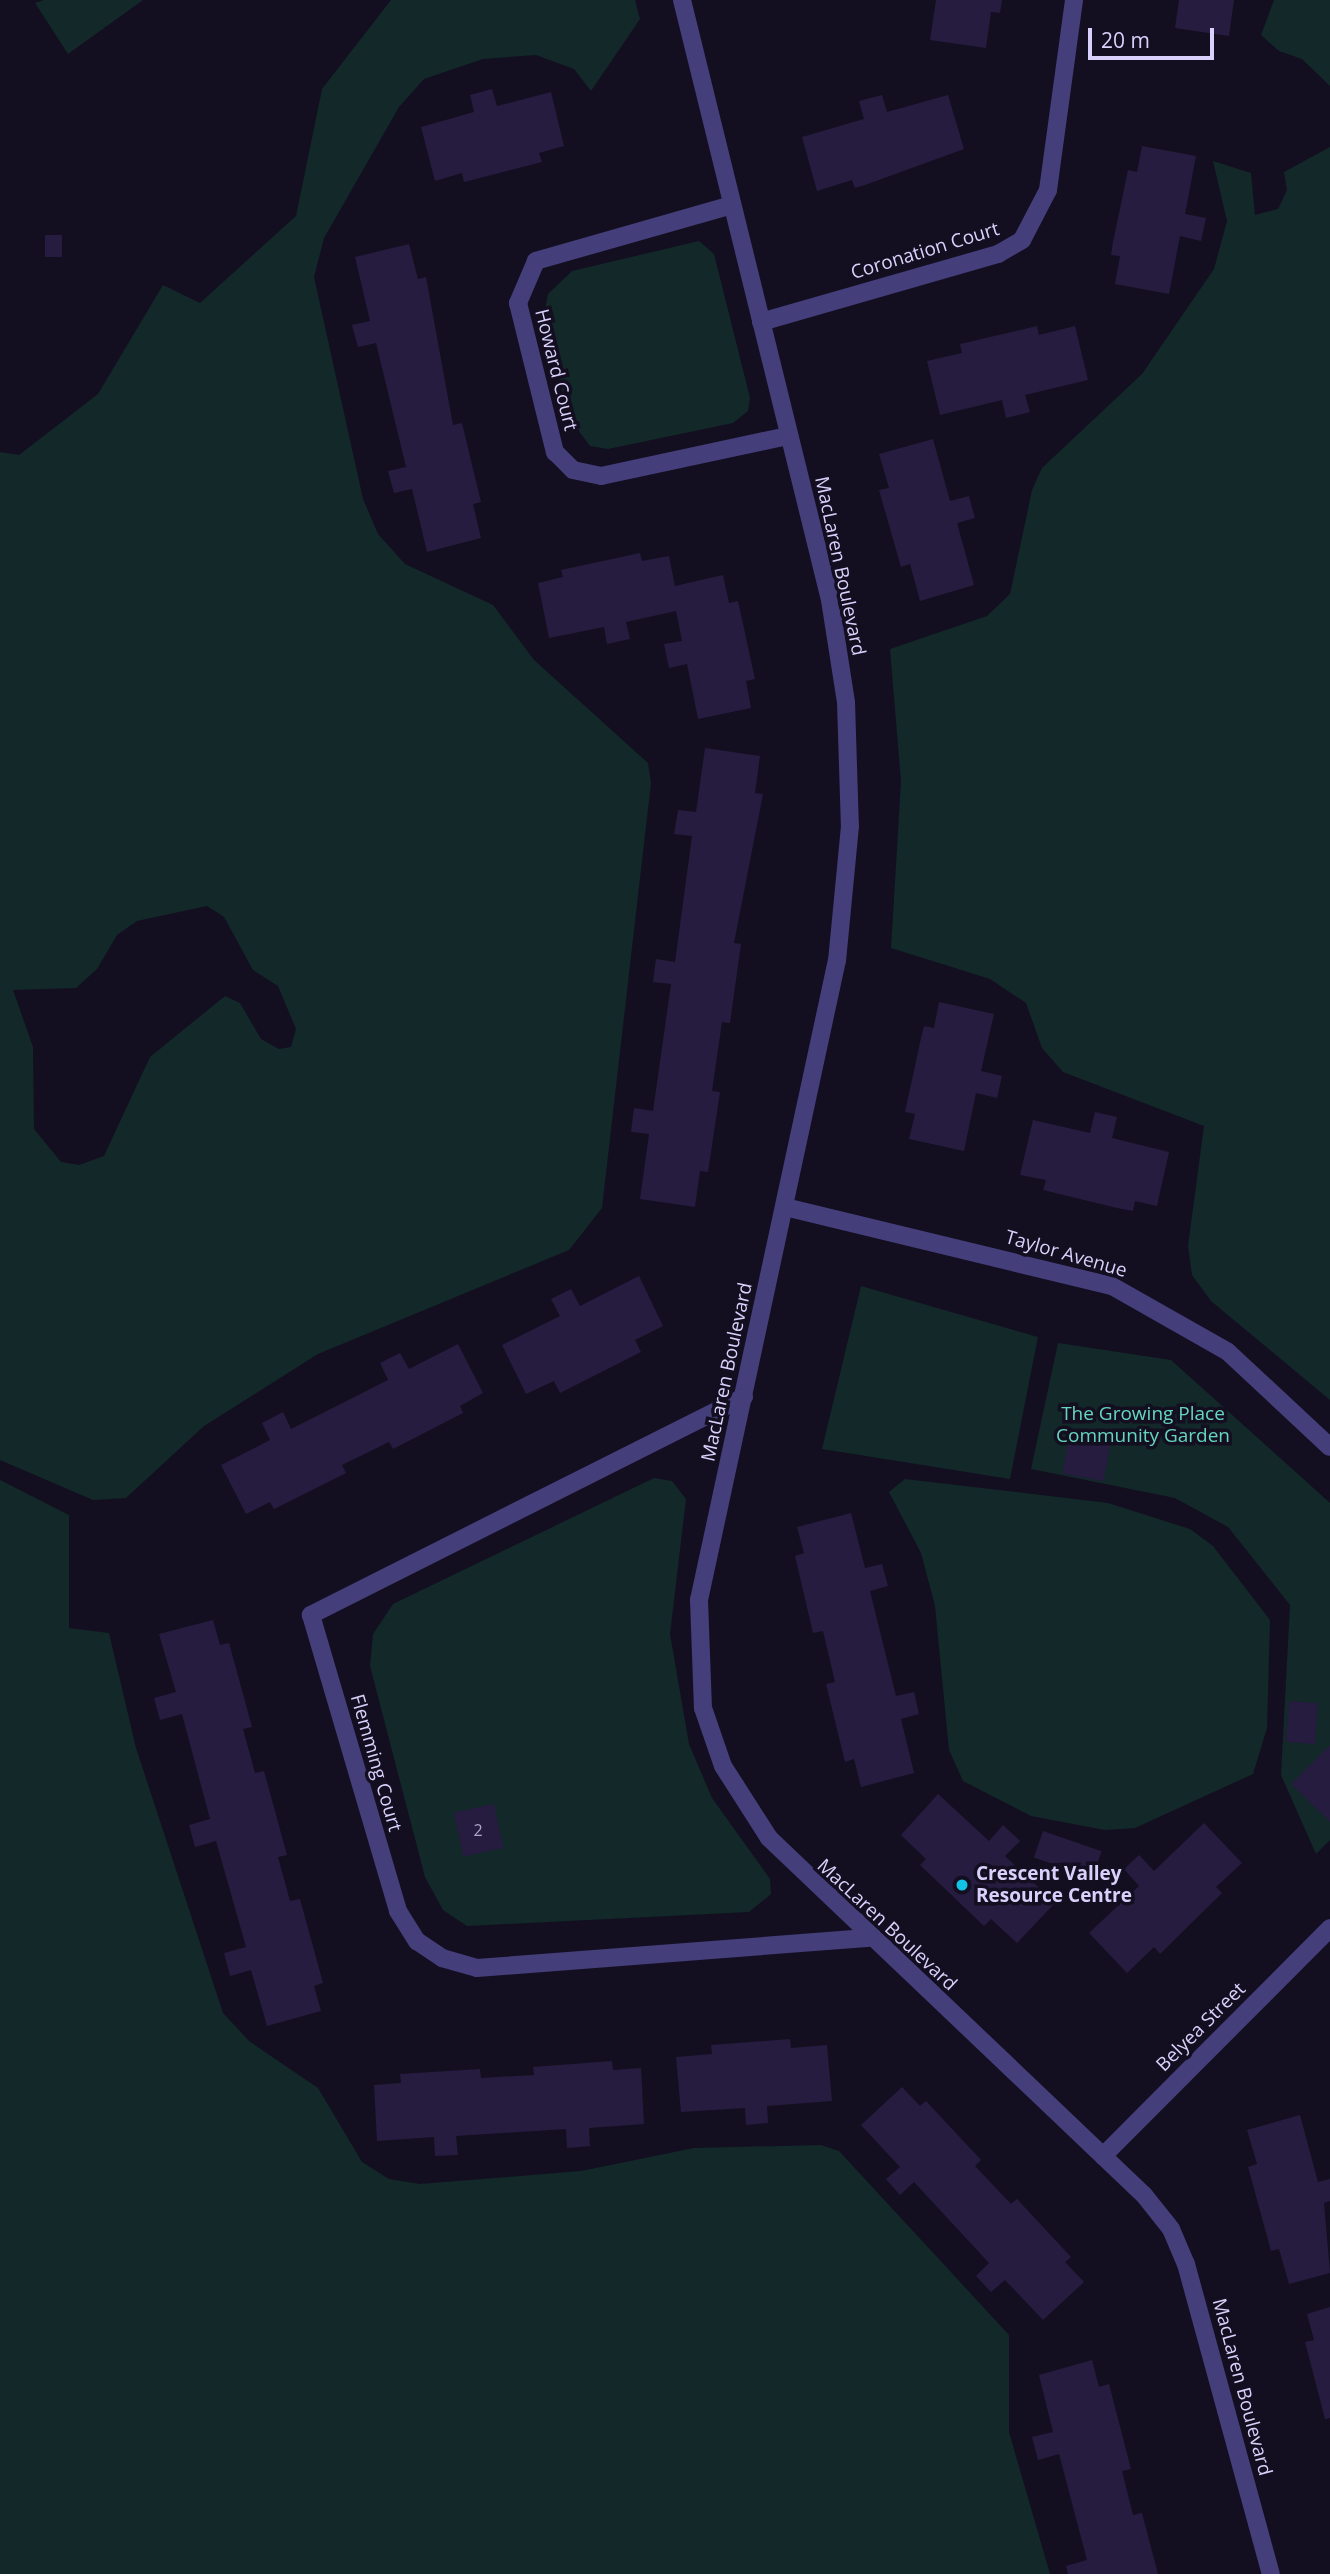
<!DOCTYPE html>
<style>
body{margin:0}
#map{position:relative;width:1330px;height:2574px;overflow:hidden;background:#130f20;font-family:"Open Sans",sans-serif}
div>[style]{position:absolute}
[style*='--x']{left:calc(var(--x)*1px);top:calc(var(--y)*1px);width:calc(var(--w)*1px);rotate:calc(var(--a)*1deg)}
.green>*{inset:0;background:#122829}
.building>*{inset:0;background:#261c3f;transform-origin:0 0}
.street>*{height:18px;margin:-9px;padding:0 9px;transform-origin:9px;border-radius:9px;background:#443e7b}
.dots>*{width:19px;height:19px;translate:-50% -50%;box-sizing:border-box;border:4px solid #130f20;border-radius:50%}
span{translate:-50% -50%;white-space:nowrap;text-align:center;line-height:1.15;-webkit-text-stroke:7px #130f20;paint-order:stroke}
.number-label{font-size:16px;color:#aca4cc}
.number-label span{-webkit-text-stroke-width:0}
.street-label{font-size:19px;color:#d9d1fb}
.park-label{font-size:19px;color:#64d5c0}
.poi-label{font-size:19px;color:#d9d1fb;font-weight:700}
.left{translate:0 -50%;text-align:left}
.scale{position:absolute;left:1088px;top:28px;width:126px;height:32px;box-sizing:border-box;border:4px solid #d9d1fb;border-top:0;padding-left:9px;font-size:21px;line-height:24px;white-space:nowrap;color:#d9d1fb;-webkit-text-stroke:5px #130f20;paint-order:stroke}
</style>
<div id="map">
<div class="green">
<i style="clip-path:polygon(44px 0,143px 0,68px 54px,35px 3px)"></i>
<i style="clip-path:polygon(evenodd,391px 0,635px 0,640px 19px,591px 91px,574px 69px,536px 55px,483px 59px,424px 79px,399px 107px,324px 238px,314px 277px,363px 499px,378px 534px,405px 564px,493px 605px,534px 660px,648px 763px,651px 783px,602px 1208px,569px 1250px,318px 1354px,204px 1426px,126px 1498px,93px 1500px,0 1460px,0 452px,19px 455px,98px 394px,163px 285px,200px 303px,296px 216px,322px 89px,391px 0,207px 906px,224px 917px,253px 970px,278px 986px,296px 1029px,291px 1047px,279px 1049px,261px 1039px,240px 1003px,225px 996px,150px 1057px,104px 1156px,79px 1165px,61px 1162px,34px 1129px,33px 1047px,13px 990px,76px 988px,97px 969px,117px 935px,137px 921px,207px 906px)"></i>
<i style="clip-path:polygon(1274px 0,1330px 0,1330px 86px,1302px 59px,1279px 51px,1261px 35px)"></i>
<i style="clip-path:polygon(1330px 147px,1330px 1400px,1211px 1301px,1192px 1275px,1188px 1246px,1204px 1126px,1063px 1072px,1042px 1048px,1026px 1003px,990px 979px,891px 948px,901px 781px,890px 649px,987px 616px,1010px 594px,1032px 490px,1042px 468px,1142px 374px,1214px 269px,1227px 221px,1213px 161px,1251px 173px,1255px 215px,1278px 209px,1287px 190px,1284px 172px)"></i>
<i style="clip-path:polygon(699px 241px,714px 254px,750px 398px,748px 411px,733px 423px,608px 449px,590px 446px,569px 418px,544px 314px,548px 294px,572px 271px)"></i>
<i style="clip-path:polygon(861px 1286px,1038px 1337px,1010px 1479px,822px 1449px)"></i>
<i style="clip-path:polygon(1058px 1343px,1171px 1360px,1330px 1503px,1330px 1840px,1316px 1854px,1281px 1775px,1290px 1605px,1228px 1527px,1175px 1498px,1031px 1469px)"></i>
<i style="clip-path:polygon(654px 1478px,672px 1481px,686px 1499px,670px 1634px,689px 1744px,712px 1798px,770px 1879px,771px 1894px,749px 1912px,467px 1926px,443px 1910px,425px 1877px,370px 1666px,373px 1634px,393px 1604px)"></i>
<i style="clip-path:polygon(905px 1479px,1108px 1503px,1190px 1529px,1213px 1546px,1270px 1620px,1267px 1728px,1253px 1774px,1135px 1828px,1105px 1830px,1031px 1816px,963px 1781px,949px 1750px,935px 1606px,921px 1553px,889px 1492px)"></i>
<i style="clip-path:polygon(0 1480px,69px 1515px,69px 1628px,109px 1633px,136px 1748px,223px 2013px,249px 2041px,318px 2088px,362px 2162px,389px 2179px,420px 2184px,581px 2171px,694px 2148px,821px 2145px,839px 2151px,1009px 2335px,1009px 2432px,1050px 2574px,0 2574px)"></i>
</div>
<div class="building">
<i style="clip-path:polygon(936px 0,1002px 0,1000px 13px,991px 12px,986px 48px,930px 40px)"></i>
<i style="clip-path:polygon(1179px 0,1234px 0,1229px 36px,1175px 28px)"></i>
<i style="clip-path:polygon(492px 89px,497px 106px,551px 92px,564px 146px,539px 153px,542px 162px,464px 182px,462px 173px,435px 181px,421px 127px,474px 112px,470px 95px)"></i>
<i style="clip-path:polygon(882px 95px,887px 112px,948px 95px,964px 149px,865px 185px,855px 188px,852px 180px,817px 191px,802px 137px,864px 119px,859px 101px)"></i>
<i style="clip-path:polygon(1142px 146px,1196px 156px,1185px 214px,1206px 218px,1201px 241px,1180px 236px,1169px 294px,1115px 284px,1120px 256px,1111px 255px,1113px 242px,1128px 170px,1137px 172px)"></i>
<i style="left:45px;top:235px;width:17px;height:22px"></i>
<i style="clip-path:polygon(409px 244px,418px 279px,426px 277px,453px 425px,462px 423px,481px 502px,473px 504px,481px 538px,427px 552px,412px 489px,394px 493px,388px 471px,406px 467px,376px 343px,358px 347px,352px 325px,370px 321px,355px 257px)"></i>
<i style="clip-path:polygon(1037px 326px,1039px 335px,1075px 326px,1088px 380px,1025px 395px,1030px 412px,1006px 418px,1002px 400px,940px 415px,927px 361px,962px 353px,960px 344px)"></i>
<i style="clip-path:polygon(933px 439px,950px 501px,969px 496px,975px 518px,957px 523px,974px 585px,920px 601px,910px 564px,901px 567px,879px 490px,889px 488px,879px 454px)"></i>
<i style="clip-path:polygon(640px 553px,642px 561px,669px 556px,675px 586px,723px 575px,729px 603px,738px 601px,755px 679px,746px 681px,751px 708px,698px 719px,687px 664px,669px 668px,664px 644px,682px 641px,676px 611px,626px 622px,630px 639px,607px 644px,604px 627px,549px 638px,538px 583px,563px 577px,561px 570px)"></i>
<i style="clip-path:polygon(705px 748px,760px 756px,755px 793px,763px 794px,734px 943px,741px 944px,730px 1023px,722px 1022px,712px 1091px,720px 1092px,708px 1172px,700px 1171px,695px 1207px,640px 1199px,649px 1134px,631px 1132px,634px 1108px,653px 1111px,671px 984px,653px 982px,656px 959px,675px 962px,692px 836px,674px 834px,678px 810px,696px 812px)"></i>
<i style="clip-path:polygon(939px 1002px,994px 1014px,981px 1071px,1002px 1076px,997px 1098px,976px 1093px,964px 1151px,909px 1139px,915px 1114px,905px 1112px,921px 1038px,924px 1026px,934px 1028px)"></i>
<i style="clip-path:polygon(1095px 1112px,1117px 1117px,1112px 1138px,1169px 1152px,1157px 1206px,1135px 1201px,1133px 1211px,1117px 1208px,1043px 1190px,1046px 1180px,1020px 1175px,1033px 1120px,1090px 1133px)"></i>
<i style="clip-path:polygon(639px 1276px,663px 1326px,635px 1340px,641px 1352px,560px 1393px,554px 1381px,526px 1394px,502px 1345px,560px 1316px,551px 1299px,571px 1289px,580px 1306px)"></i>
<i style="clip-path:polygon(458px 1344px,483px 1393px,460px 1406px,463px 1413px,393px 1449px,389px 1442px,342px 1465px,346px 1473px,274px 1509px,270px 1502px,246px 1514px,221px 1465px,270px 1440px,262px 1423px,283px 1412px,291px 1429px,388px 1380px,380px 1363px,400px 1353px,409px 1369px)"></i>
<i style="left:1070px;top:1433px;width:42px;height:41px;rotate:11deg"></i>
<i style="clip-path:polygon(851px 1513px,865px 1568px,882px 1564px,888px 1586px,870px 1591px,896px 1696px,914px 1692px,919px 1714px,901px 1719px,914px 1773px,861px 1787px,854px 1759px,845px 1762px,826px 1684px,835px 1682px,823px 1631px,813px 1633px,795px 1556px,804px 1553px,797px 1527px)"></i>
<i style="clip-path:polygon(213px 1620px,220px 1645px,229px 1643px,252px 1727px,243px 1729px,255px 1773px,264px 1771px,287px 1855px,278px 1857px,290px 1901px,300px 1899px,323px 1983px,314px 1986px,321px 2011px,267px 2026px,251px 1970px,230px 1976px,224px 1953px,246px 1947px,216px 1841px,195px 1847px,189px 1825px,210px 1819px,182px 1714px,160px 1720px,154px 1698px,176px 1692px,159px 1634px)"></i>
<i style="left:1289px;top:1701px;width:29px;height:41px;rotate:4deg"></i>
<i style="clip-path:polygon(1330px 1745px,1330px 1822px,1291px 1784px)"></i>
<i style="clip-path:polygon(938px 1794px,989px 1841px,1003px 1825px,1020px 1841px,1005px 1856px,1055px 1903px,1017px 1943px,991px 1919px,984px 1926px,920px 1865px,926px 1859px,901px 1835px)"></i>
<i style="left:494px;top:1804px;width:45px;height:41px;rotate:78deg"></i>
<i style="clip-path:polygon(1204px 1823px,1242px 1863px,1216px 1887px,1222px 1893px,1160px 1954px,1154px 1947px,1127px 1973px,1089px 1933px,1139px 1886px,1124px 1869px,1139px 1855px,1154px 1871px)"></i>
<i style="left:1043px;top:1831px;width:62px;height:28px;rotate:19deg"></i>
<i style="clip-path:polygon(790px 2039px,791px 2048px,827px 2045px,832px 2101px,767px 2106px,768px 2123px,746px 2125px,745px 2108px,681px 2112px,676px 2057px,712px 2054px,711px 2045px)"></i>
<i style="clip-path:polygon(612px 2061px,613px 2070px,641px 2068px,644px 2124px,589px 2128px,590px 2146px,567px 2148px,566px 2129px,456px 2136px,458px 2155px,435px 2156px,434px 2137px,377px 2141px,374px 2085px,401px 2083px,400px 2074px,480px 2069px,481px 2078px,534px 2075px,533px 2067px)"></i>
<i style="clip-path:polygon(902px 2087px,920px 2106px,926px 2101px,981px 2160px,975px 2166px,1011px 2204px,1017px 2199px,1071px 2257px,1065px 2262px,1084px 2282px,1043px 2320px,1005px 2280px,991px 2292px,976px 2276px,989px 2263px,914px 2182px,900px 2195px,886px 2179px,900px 2167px,861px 2125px)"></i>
<i style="clip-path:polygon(1300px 2115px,1318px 2182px,1330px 2179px,1330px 2201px,1324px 2203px,1330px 2273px,1289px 2284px,1279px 2249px,1271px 2251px,1253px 2185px,1248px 2167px,1257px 2164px,1247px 2130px)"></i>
<i style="clip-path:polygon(1330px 2307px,1330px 2418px,1325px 2419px,1305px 2342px,1314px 2340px,1307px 2314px)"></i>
<i style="clip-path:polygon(1092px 2360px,1099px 2387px,1109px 2384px,1131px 2469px,1122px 2471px,1133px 2515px,1142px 2513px,1158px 2574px,1068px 2574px,1066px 2566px,1087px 2560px,1059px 2454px,1038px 2460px,1032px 2437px,1053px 2432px,1039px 2375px)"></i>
</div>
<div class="street">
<i style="--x:682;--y:0;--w:618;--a:76.14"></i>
<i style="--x:830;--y:600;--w:103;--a:81.1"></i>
<i style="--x:846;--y:702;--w:124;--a:88.2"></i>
<i style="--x:850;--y:826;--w:135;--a:95.5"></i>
<i style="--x:837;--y:960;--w:655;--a:102.17"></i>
<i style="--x:699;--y:1600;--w:108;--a:87.9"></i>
<i style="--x:703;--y:1708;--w:61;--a:71"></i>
<i style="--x:723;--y:1766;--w:85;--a:57.4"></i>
<i style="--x:769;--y:1838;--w:518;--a:43.59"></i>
<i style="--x:1144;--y:2195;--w:43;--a:51.5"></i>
<i style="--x:1171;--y:2229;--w:38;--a:67"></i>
<i style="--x:1186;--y:2264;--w:321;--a:74.7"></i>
<i style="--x:732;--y:205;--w:204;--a:164.1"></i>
<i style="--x:536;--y:261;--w:46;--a:113.2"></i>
<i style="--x:518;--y:303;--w:154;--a:76.1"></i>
<i style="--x:555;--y:452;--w:25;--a:45"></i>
<i style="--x:573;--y:470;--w:29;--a:12"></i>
<i style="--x:601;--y:476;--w:191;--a:-12.1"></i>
<i style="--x:761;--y:322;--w:247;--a:-16"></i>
<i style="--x:998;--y:254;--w:28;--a:-30"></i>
<i style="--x:1022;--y:240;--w:56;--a:-62.5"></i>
<i style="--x:1048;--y:190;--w:192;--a:-82.2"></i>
<i style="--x:785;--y:1207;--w:336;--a:13.6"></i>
<i style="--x:1112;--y:1286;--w:133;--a:29.6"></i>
<i style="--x:1228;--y:1352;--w:139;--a:43"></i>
<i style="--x:744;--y:1397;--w:485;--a:153.3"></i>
<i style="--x:311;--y:1615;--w:309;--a:73.6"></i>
<i style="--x:398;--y:1911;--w:36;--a:58"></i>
<i style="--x:417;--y:1941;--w:30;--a:34"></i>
<i style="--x:442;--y:1958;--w:36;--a:16"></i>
<i style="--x:477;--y:1968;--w:394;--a:-4.4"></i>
<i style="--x:1103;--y:2156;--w:322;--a:-45.1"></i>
</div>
<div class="dots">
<i style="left:962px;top:1885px;background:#13c3e5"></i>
</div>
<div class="number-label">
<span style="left:478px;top:1830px">2</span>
</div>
<div class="street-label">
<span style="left:925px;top:251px;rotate:-17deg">Coronation Court</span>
<span style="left:556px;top:370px;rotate:76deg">Howard Court</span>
<span style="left:840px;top:566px;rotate:78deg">MacLaren Boulevard</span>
<span style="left:1066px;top:1254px;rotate:16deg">Taylor Avenue</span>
<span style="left:727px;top:1372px;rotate:-78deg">MacLaren Boulevard</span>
<span style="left:376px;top:1763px;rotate:74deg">Flemming Court</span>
<span style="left:887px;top:1925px;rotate:43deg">MacLaren Boulevard</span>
<span style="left:1201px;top:2027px;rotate:-45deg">Belyea Street</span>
<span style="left:1242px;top:2387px;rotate:75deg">MacLaren Boulevard</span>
</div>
<div class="park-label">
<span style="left:1143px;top:1425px">The Growing Place<br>Community Garden</span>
</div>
<div class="poi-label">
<span class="left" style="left:976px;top:1885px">Crescent Valley<br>Resource Centre</span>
</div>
<div class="scale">20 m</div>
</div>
